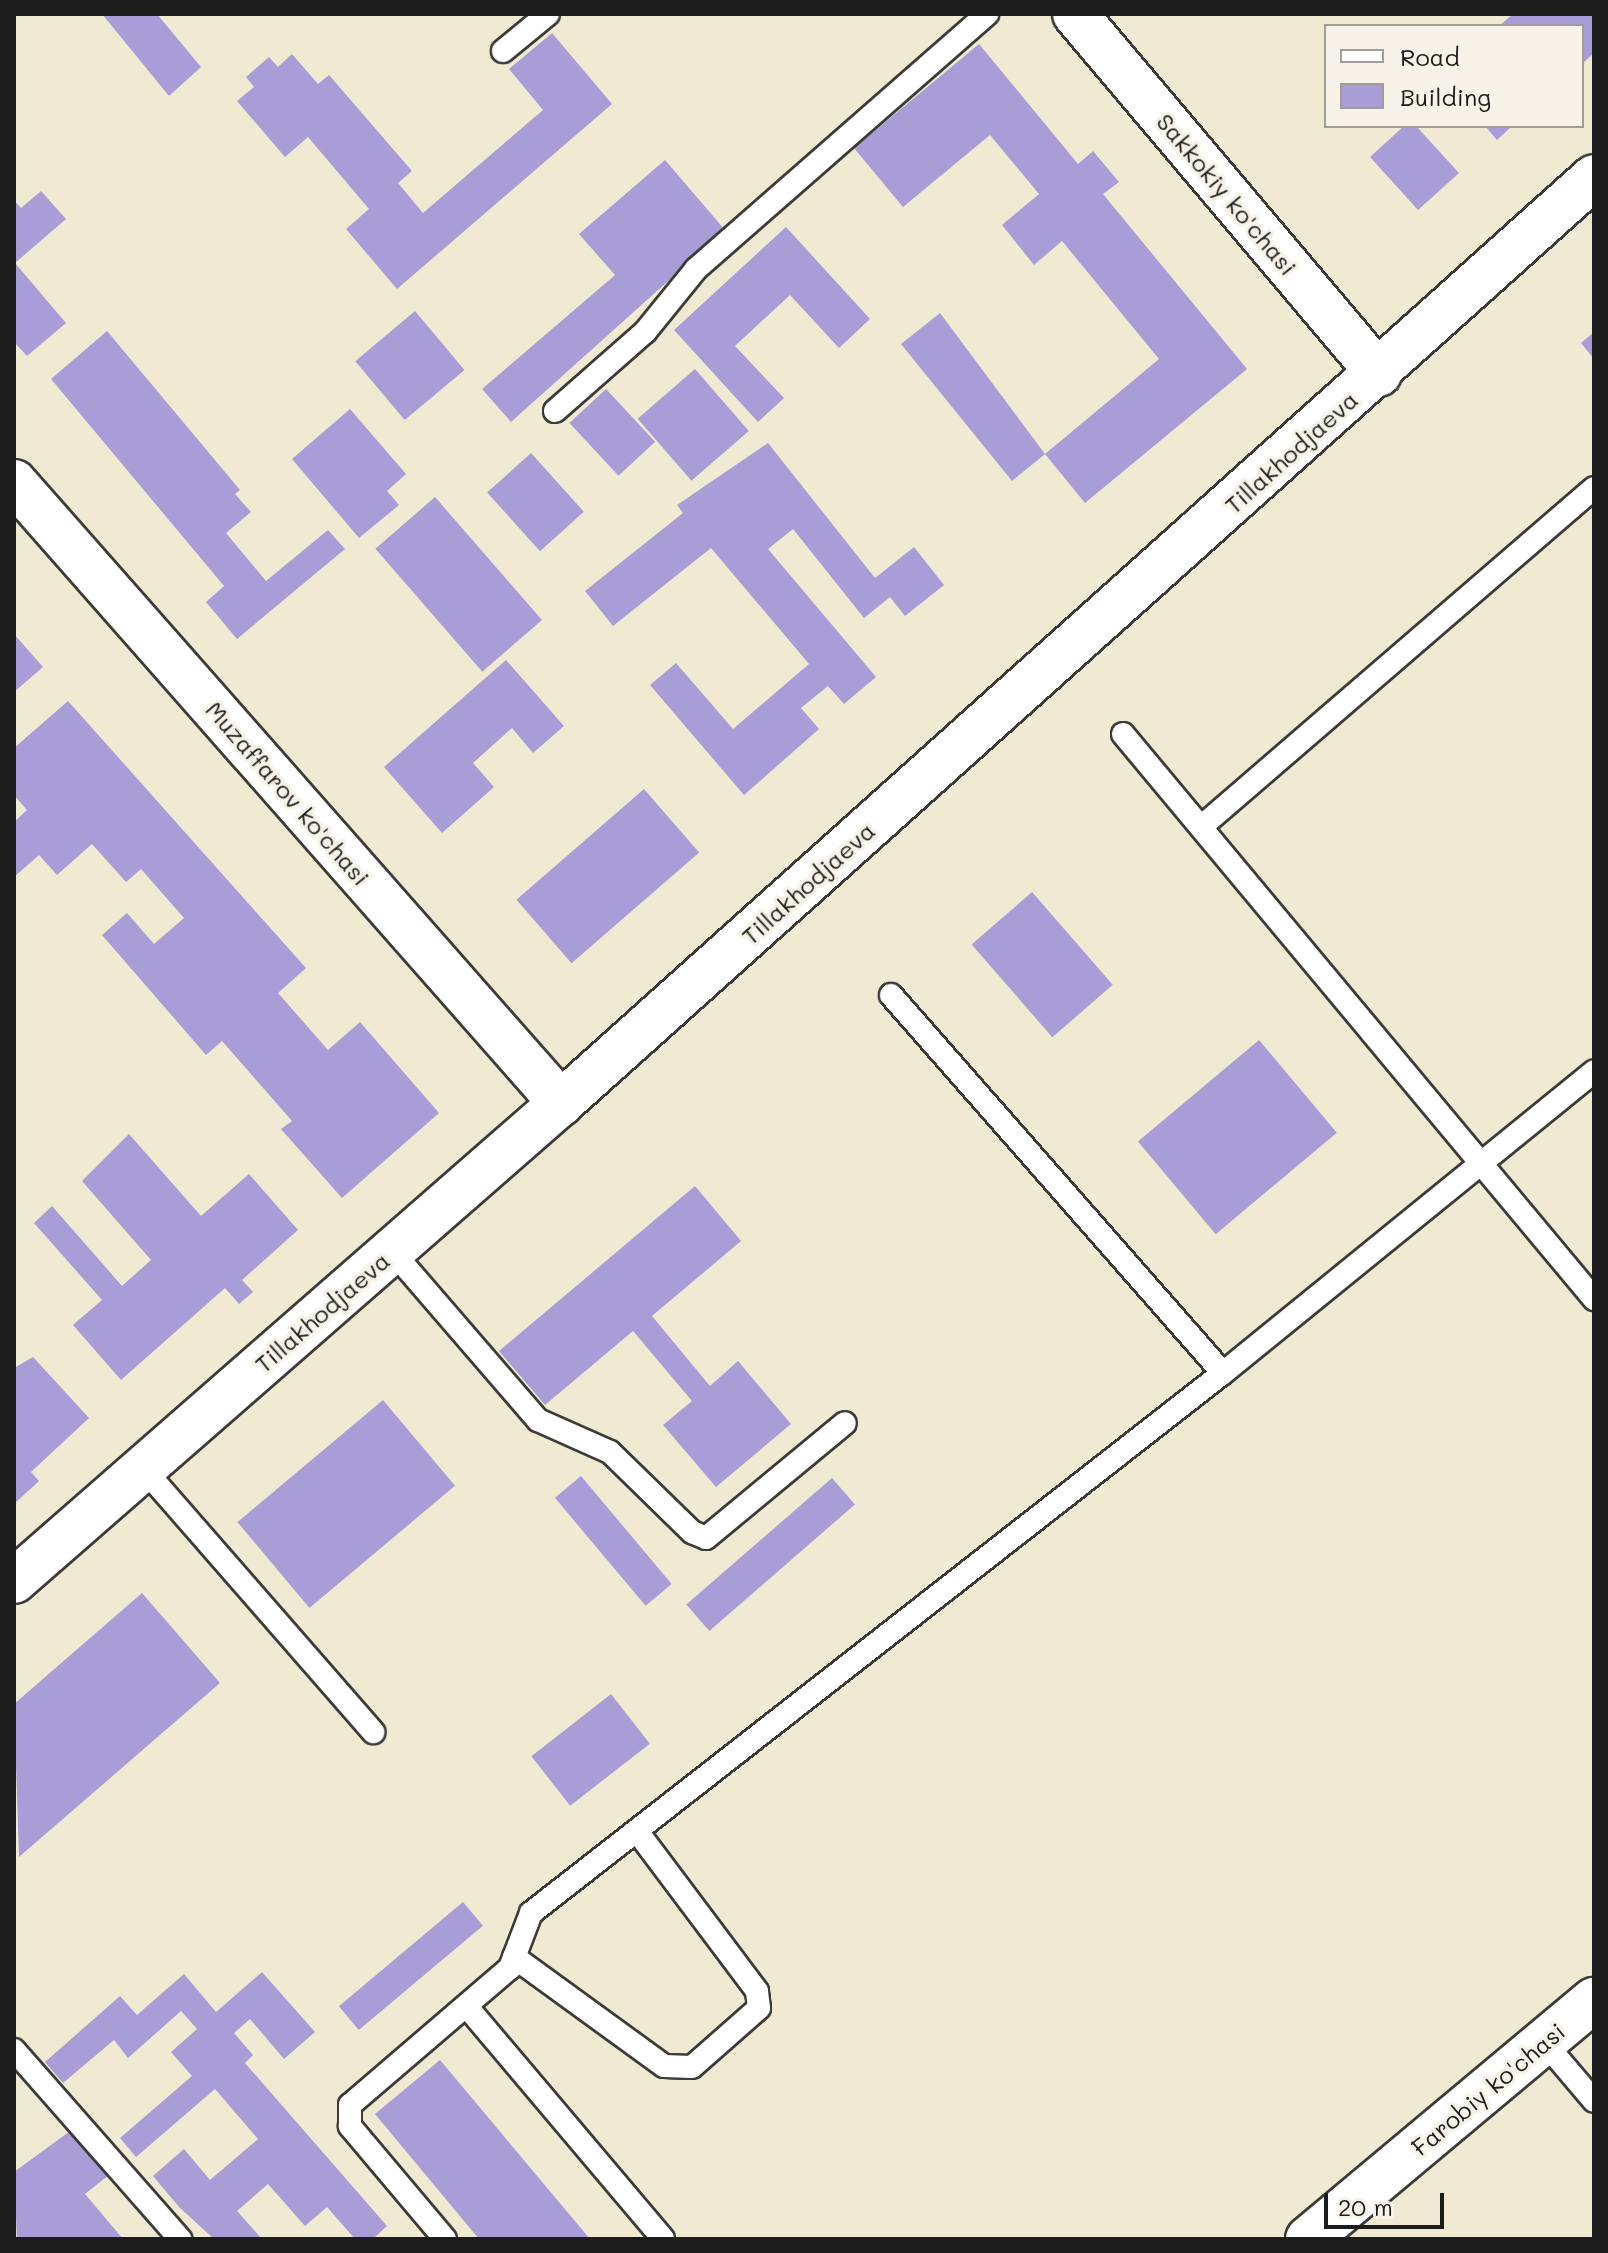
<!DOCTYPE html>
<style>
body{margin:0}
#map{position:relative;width:1608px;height:2253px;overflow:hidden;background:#f0ead3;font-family:Mali,sans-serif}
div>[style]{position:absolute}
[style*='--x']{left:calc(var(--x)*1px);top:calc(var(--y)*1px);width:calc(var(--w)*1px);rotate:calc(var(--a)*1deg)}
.building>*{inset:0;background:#a89dd7;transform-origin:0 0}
.roads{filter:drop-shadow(2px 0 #3c3b37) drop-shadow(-2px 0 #3c3b37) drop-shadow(0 2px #3c3b37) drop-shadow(0 -2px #3c3b37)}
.lane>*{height:22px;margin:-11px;padding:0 11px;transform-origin:11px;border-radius:11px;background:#fff}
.street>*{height:44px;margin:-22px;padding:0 22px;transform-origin:22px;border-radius:22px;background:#fff}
span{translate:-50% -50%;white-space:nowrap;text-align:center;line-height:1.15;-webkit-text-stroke:7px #f7f3e8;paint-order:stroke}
.street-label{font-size:24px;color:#1c1c1c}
.frame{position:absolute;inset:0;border:16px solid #1c1c1c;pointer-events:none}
.legend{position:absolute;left:1324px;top:24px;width:260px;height:104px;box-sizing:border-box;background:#f7f3e8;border:2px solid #9f9d96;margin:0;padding:10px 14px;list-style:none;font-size:24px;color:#1c1c1c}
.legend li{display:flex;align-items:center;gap:16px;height:40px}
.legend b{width:40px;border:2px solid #9f9d96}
.scale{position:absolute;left:1324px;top:2193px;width:120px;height:36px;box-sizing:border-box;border:4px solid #1c1c1c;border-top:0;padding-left:10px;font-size:24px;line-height:28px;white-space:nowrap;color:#1c1c1c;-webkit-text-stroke:6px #f7f3e8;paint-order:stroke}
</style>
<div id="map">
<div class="building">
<i style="clip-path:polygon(102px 14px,157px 14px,201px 67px,169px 96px)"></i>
<i style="clip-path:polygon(1513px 14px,1594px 14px,1594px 53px,1582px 64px,1582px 26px,1499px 26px)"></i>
<i style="clip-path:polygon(552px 33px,612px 104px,397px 289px,346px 229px,369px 209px,308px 137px,285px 157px,237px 101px,254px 87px,246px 77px,269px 57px,278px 67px,292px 54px,318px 84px,329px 75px,412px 171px,398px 183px,423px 213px,543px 110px,509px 69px)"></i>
<i style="clip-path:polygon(979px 44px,1078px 164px,1093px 151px,1119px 182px,1103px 194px,1247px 369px,1085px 503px,1045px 454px,1159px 359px,1062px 241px,1034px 265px,1002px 225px,1039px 194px,990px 135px,903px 207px,854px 148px)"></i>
<i style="clip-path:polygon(1404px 126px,1416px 126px,1459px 173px,1418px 210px,1370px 157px)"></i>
<i style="clip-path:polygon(1485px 126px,1512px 126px,1497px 140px)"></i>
<i style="clip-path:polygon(665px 160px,725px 230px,511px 422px,482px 389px,615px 275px,579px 234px)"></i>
<i style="clip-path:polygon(41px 191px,66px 219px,15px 263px,66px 323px,27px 356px,14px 342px,14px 200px,21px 208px)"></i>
<i style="clip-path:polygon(786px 227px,870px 319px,839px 348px,790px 295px,735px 346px,784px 398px,758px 422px,674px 330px)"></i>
<i style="left:415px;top:311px;width:77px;height:78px;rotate:50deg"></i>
<i style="clip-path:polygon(940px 313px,1045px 454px,1012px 481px,901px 344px)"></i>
<i style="clip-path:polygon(107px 331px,240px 490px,235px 494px,251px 512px,226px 533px,266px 581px,328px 530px,345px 549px,237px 639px,206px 602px,224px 586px,51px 379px)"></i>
<i style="clip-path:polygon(1594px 332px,1594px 359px,1581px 343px)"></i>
<i style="left:695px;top:369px;width:82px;height:76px;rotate:49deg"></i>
<i style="left:606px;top:389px;width:72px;height:50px;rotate:47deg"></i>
<i style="clip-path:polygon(350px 409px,406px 474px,387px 491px,399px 505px,359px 538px,292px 459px)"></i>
<i style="clip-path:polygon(768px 443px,875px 578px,914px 547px,944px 585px,905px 616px,890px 597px,864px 618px,793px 529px,768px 549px,876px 677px,844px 704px,828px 686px,801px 708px,819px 729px,744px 795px,650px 685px,676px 663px,733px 729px,809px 664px,711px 548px,613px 626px,585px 591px,683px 513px,677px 505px)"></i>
<i style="left:531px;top:453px;width:79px;height:59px;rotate:48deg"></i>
<i style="left:435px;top:497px;width:163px;height:79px;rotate:49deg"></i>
<i style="clip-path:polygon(14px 634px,43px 667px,14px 692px)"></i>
<i style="clip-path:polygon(506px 660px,564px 726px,533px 753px,512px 728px,473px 763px,494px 787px,442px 833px,384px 767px)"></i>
<i style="clip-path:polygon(68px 701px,306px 968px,278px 993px,328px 1050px,360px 1022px,439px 1113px,342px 1198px,281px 1129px,292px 1121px,222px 1041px,206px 1055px,102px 935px,127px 913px,154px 944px,184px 918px,141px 869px,126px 882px,92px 844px,57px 875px,39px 855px,14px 877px,14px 822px,27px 810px,14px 795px,14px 748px)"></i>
<i style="left:644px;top:789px;width:84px;height:169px;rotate:49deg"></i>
<i style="left:1032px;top:892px;width:123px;height:80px;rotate:49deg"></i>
<i style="left:1259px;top:1040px;width:121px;height:158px;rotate:50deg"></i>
<i style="clip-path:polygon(129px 1134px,201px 1216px,249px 1174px,298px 1230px,242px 1280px,253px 1292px,239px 1304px,225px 1288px,121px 1380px,73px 1325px,102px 1300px,34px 1223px,52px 1206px,122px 1286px,151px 1260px,82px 1181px)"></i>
<i style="clip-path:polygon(695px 1186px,741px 1241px,652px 1316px,710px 1386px,738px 1361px,791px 1424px,716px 1487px,663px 1425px,692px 1401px,633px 1331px,545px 1405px,499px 1351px)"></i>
<i style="clip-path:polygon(33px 1357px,89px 1418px,31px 1472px,39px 1481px,14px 1504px,14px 1368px)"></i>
<i style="left:383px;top:1400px;width:112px;height:190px;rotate:50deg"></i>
<i style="left:581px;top:1476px;width:141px;height:34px;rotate:50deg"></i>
<i style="left:832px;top:1478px;width:35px;height:193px;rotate:49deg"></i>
<i style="clip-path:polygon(142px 1593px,220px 1683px,19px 1857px,14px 1704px)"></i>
<i style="left:611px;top:1694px;width:63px;height:101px;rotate:52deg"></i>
<i style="left:463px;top:1902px;width:31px;height:162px;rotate:50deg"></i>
<i style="clip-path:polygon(262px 1972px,315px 2032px,284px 2059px,250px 2019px,234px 2033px,253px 2055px,245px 2063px,387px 2226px,373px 2239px,355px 2239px,327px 2207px,305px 2226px,268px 2184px,237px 2211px,262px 2239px,214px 2239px,179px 2207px,153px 2176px,184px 2149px,210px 2180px,258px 2139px,215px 2089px,136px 2157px,120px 2138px,192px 2076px,171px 2052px,197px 2029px,181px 2011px,128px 2058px,114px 2040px,63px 2083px,45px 2062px,120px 1996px,137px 2015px,184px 1974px,216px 2012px)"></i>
<i style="clip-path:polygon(440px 2060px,590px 2239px,479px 2239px,375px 2114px)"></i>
<i style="clip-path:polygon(77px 2126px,114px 2171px,85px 2194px,123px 2239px,17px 2239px,14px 2172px)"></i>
</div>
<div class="roads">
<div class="lane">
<i style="--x:503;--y:51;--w:58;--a:-39.4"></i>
<i style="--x:555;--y:411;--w:120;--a:-41.3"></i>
<i style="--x:645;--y:332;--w:81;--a:-51"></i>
<i style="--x:696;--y:269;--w:387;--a:-41.2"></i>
<i style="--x:1123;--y:734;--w:736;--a:50.18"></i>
<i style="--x:1201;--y:827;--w:519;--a:-40.78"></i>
<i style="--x:891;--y:995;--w:503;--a:48.71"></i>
<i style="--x:392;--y:1251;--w:223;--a:49.2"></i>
<i style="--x:538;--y:1420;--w:79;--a:24"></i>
<i style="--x:610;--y:1452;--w:115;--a:44.3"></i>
<i style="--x:692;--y:1532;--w:15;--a:23"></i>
<i style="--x:706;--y:1538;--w:180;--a:-39.6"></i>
<i style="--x:142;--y:1467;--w:352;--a:48.9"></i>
<i style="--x:514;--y:1957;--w:185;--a:36"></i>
<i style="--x:664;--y:2066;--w:28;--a:2"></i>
<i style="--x:692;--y:2067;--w:89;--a:-41.4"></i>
<i style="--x:759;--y:2008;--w:17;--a:-97"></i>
<i style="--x:757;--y:1991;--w:200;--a:-126.9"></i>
<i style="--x:468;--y:2008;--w:302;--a:49.8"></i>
<i style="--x:1544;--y:2042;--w:77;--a:49.7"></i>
<i style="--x:14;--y:2050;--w:252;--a:48.7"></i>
<i style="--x:445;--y:2239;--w:148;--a:-130.1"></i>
<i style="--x:350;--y:2126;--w:21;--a:-90"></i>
<i style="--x:350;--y:2105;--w:211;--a:-40.6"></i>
<i style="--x:510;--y:1968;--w:59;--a:-69.1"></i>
<i style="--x:531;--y:1913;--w:878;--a:-37.97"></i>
<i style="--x:1223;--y:1373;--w:478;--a:-39.1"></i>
</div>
<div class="street">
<i style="--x:1075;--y:14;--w:471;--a:49.8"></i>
<i style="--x:14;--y:482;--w:828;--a:48.63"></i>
<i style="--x:14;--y:1581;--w:726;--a:-41.15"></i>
<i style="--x:561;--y:1103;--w:1387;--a:-41.87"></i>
<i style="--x:1308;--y:2239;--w:373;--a:-39.9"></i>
</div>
</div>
<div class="street-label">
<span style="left:1227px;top:194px;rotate:50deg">Sakkokiy ko'chasi</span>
<span style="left:1291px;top:452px;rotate:-42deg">Tillakhodjaeva</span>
<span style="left:288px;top:793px;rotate:49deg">Muzaffarov ko'chasi</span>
<span style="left:808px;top:883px;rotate:-42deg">Tillakhodjaeva</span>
<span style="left:322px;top:1312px;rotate:-41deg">Tillakhodjaeva</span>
<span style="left:1488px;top:2089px;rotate:-40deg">Farobiy ko'chasi</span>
</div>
<div class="frame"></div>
<ul class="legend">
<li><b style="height:10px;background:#fff"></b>Road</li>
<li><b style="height:22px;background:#a89dd7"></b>Building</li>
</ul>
<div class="scale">20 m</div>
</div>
